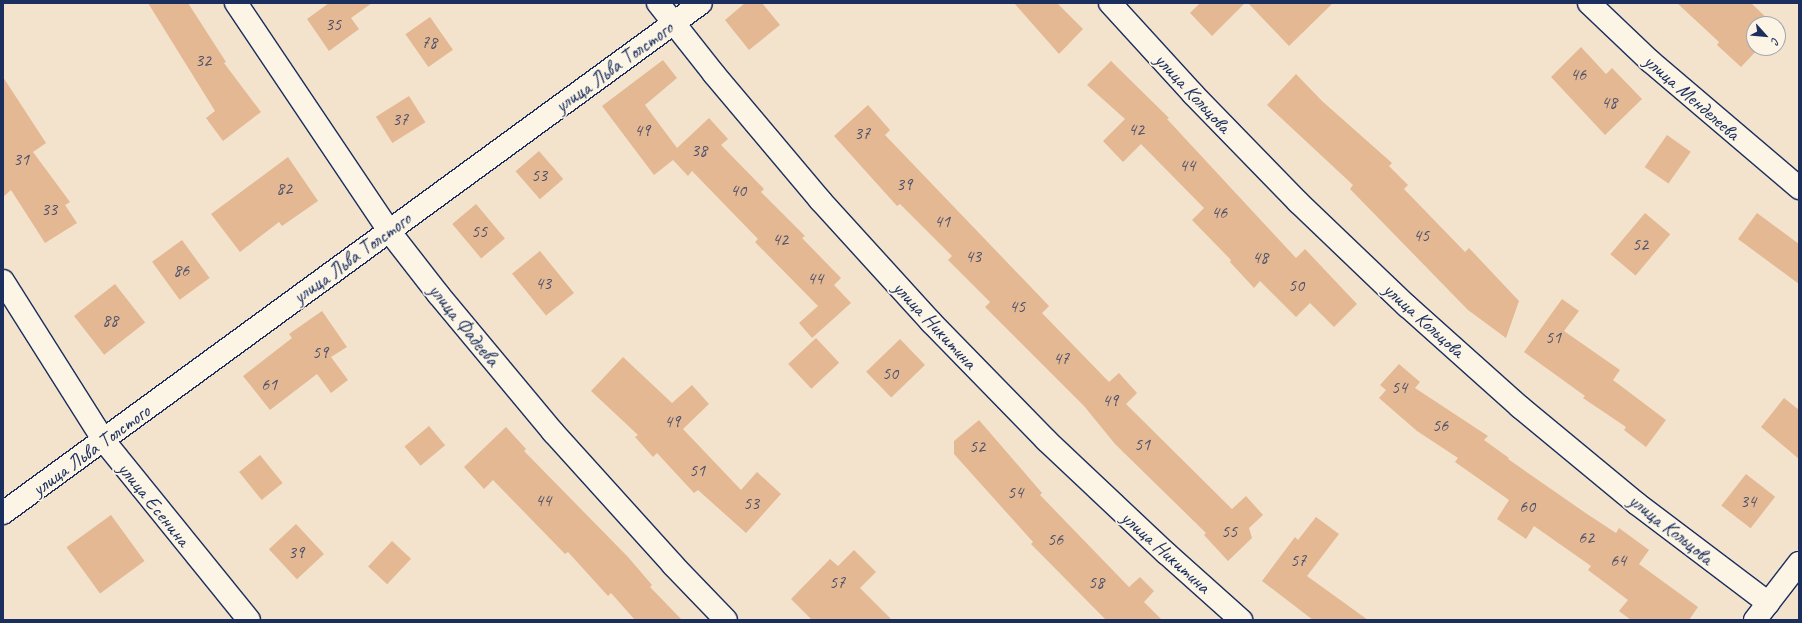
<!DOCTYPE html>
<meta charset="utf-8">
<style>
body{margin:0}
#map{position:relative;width:1802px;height:623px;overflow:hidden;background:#f4e3cc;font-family:Caveat,sans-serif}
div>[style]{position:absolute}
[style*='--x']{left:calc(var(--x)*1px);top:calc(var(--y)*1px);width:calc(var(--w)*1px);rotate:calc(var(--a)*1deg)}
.building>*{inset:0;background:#e3b893;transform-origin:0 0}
.roads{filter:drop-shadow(1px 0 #1b2f5e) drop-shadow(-1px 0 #1b2f5e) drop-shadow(0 1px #1b2f5e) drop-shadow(0 -1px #1b2f5e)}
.minor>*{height:22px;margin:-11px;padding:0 11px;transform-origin:11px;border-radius:11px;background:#fcf5e5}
span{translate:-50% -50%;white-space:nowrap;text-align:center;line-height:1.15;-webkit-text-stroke:3.5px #fcf5e5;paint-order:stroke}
.number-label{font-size:18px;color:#4d516b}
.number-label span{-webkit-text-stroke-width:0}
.street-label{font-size:20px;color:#1b2f5e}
.frame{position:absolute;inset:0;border:4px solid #1b2f5e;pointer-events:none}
.north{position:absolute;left:1746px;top:16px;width:40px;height:40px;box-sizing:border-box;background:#fcf5e5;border:1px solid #a2a6af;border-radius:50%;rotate:117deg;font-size:11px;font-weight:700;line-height:16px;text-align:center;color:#1b2f5e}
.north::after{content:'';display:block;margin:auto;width:14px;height:18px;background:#1b2f5e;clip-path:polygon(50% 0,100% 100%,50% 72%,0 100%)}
</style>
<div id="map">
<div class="building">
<i style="clip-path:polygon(148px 3px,188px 3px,226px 62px,224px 63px,261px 112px,223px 141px,206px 118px,215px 111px)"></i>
<i style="clip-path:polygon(329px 3px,372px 3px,351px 18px,359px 29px,329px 51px,307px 19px)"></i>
<i style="clip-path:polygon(745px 3px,762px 3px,780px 25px,749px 50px,725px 20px)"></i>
<i style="clip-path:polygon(1014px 3px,1057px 3px,1083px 29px,1059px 54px)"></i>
<i style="clip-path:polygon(1200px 3px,1245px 3px,1212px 36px,1190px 13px)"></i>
<i style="clip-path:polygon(1248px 3px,1333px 3px,1289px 46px)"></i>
<i style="clip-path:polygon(1677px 3px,1751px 3px,1773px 24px,1754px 24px,1754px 48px,1759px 48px,1741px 67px,1717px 45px,1719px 42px)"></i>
<i style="left:430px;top:17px;width:40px;height:30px;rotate:55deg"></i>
<i style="clip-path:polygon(1581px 47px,1606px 74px,1612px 68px,1642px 99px,1605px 135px,1551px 77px)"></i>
<i style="clip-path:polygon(663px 60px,677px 78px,645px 105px,677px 148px,709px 118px,728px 139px,721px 145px,764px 189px,761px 192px,805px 236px,802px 238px,841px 278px,834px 285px,851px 303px,812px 338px,799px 323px,818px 306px,755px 242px,758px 239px,692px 171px,688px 176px,673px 160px,654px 175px,602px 106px)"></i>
<i style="clip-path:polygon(1111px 61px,1169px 118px,1167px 119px,1296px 258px,1305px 249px,1357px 304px,1334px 327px,1310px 303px,1296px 317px,1260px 281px,1254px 288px,1230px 262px,1231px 260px,1192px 220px,1204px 208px,1141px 144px,1123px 162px,1103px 141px,1125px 119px,1087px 85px)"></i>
<i style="clip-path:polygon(1296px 74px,1322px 101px,1392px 163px,1389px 166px,1408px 185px,1404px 189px,1465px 252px,1469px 248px,1519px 301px,1506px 338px,1468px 310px,1350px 189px,1353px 185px,1267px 105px)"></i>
<i style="clip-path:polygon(3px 77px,46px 143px,33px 152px,70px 202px,65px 205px,77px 223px,45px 243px,11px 190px,3px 197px)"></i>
<i style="left:409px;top:96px;width:31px;height:39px;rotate:58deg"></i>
<i style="clip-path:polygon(868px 105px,890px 130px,885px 135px,1049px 306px,1042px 313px,1109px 382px,1119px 373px,1137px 393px,1126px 404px,1232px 509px,1246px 496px,1263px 515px,1249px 528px,1252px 538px,1228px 561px,1204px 535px,1206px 533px,1115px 444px,1084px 406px,985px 307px,990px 302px,948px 260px,952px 256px,900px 204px,897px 206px,834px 136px)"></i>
<i style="left:1667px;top:135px;width:29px;height:39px;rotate:35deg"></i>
<i style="left:539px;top:151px;width:37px;height:31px;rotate:49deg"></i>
<i style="clip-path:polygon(288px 157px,318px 201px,282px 226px,279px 222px,240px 252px,211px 214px)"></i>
<i style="left:476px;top:204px;width:45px;height:31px;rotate:50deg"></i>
<i style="left:1645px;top:213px;width:33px;height:54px;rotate:40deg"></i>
<i style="clip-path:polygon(1757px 213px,1799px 244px,1799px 284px,1738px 239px)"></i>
<i style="left:182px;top:240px;width:47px;height:37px;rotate:54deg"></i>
<i style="left:540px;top:251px;width:54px;height:36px;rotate:51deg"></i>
<i style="left:115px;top:284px;width:49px;height:52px;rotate:52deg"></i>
<i style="clip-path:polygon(1562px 299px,1579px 311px,1564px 331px,1620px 370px,1613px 380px,1666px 420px,1646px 447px,1624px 430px,1626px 427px,1583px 398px,1585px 396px,1524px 352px)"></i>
<i style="clip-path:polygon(322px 311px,347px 347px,331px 357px,348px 380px,331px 393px,317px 374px,270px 410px,243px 376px,292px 338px,289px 334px)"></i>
<i style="left:816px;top:338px;width:34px;height:38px;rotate:47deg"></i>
<i style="left:900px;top:339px;width:36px;height:47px;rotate:46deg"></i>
<i style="clip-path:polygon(623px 357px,672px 403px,692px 385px,709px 404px,683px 429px,741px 490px,757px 472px,781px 494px,746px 533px,698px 490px,694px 493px,657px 453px,653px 457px,635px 437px,638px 435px,591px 391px)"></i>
<i style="clip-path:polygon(1399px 364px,1420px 382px,1415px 388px,1488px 436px,1484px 440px,1509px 458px,1508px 459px,1587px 514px,1616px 533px,1619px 528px,1649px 550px,1639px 564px,1698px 607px,1689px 620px,1631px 620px,1619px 611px,1628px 600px,1588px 570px,1591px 566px,1534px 526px,1526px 539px,1497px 519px,1509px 500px,1455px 462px,1458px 458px,1417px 431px,1379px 398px,1386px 390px,1380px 385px)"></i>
<i style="clip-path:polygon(1784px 398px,1799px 410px,1799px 459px,1761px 427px)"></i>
<i style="clip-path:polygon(979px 420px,1042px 493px,1040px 495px,1129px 587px,1140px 577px,1154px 591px,1144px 602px,1162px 620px,1106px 620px,1031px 544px,1033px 542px,954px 454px,954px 441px)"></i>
<i style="left:429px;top:426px;width:25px;height:32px;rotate:50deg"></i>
<i style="clip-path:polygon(506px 427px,526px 449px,524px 451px,628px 557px,652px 585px,650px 587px,682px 620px,635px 620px,611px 593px,608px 596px,568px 552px,565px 554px,493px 480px,484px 489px,464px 467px)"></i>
<i style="left:260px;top:455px;width:36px;height:27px;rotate:51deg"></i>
<i style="left:1746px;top:474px;width:37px;height:40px;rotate:38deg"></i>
<i style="left:111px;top:515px;width:57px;height:55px;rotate:54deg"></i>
<i style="clip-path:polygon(1316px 517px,1339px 534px,1307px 576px,1368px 620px,1313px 620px,1262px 581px,1295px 537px,1298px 540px)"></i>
<i style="left:296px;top:524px;width:41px;height:37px;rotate:47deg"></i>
<i style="left:392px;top:541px;width:26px;height:35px;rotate:43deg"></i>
<i style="clip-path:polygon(854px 550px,876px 572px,860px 588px,892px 620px,812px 620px,791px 599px,830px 559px,838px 566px)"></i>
</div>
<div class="roads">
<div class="minor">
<i style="--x:236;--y:3;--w:275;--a:56.1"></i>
<i style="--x:389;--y:231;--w:80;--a:52.1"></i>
<i style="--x:438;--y:294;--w:180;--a:50.2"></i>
<i style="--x:553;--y:432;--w:179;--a:47.9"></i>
<i style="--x:673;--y:565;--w:76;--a:46.1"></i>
<i style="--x:658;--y:3;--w:90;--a:51.7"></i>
<i style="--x:714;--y:74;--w:165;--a:49.9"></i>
<i style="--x:820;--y:200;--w:165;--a:47.7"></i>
<i style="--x:931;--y:322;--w:165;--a:45.7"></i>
<i style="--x:1046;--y:440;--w:165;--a:43.3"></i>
<i style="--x:1166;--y:553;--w:101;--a:41.8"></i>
<i style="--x:1110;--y:3;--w:123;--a:47.6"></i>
<i style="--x:1193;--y:94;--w:151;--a:45.8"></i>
<i style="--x:1298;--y:202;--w:151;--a:43.7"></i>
<i style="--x:1407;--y:306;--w:152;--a:41.8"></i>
<i style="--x:1520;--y:407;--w:151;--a:39.6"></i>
<i style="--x:1636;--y:503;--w:166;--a:37.1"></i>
<i style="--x:1589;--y:3;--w:84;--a:43.6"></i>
<i style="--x:1650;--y:61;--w:196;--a:40.4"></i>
<i style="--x:3;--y:281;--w:189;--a:57.7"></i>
<i style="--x:104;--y:441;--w:230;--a:51"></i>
<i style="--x:3;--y:513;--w:864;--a:-36.15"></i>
<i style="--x:1755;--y:620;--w:72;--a:-52.3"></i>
</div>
</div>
<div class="number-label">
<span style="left:333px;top:24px">35</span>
<span style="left:429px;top:42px">78</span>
<span style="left:203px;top:60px">32</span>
<span style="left:1578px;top:74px">46</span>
<span style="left:1609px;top:102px">48</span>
<span style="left:400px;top:119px">37</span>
<span style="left:1136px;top:129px">42</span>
<span style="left:642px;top:130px">49</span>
<span style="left:862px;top:133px">37</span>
<span style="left:699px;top:150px">38</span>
<span style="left:21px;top:159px">31</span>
<span style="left:1187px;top:165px">44</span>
<span style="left:539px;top:175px">53</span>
<span style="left:904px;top:184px">39</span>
<span style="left:284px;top:188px">82</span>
<span style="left:738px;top:190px">40</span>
<span style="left:49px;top:209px">33</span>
<span style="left:1219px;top:212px">46</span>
<span style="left:942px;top:221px">41</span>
<span style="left:479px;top:231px">55</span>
<span style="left:1421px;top:235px">45</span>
<span style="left:780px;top:239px">42</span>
<span style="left:1640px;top:244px">52</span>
<span style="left:973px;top:256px">43</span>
<span style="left:1260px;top:257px">48</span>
<span style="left:181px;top:270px">86</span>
<span style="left:815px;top:278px">44</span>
<span style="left:543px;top:283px">43</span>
<span style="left:1296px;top:285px">50</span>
<span style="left:1017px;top:306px">45</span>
<span style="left:110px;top:320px">88</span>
<span style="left:1553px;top:337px">51</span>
<span style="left:320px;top:352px">59</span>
<span style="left:1061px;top:358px">47</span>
<span style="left:890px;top:373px">50</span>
<span style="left:269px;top:384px">61</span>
<span style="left:1399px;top:387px">54</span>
<span style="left:1110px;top:400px">49</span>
<span style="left:672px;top:421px">49</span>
<span style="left:1440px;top:425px">56</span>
<span style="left:1142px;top:444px">51</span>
<span style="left:977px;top:446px">52</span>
<span style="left:697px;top:470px">51</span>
<span style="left:1015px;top:492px">54</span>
<span style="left:543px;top:500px">44</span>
<span style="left:1748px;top:501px">34</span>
<span style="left:751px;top:503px">53</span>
<span style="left:1527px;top:506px">60</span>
<span style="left:1229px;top:531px">55</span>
<span style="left:1586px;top:537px">62</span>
<span style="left:1055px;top:539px">56</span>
<span style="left:296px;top:552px">39</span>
<span style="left:1298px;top:560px">57</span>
<span style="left:1618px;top:560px">64</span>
<span style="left:837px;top:582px">57</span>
<span style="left:1096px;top:582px">58</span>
</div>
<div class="street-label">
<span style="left:614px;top:67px;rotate:-36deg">улица Льва Толстого</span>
<span style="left:1193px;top:93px;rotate:47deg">улица Кольцова</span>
<span style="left:1692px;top:97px;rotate:41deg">улица Менделеева</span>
<span style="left:352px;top:258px;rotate:-36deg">улица Льва Толстого</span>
<span style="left:1424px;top:320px;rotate:42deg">улица Кольцова</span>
<span style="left:464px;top:325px;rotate:51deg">улица Фадеева</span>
<span style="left:935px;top:325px;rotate:47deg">улица Никитина</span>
<span style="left:91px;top:450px;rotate:-36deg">улица Льва Толстого</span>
<span style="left:154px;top:504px;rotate:51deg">улица Есенина</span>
<span style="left:1671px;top:529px;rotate:38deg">улица Кольцова</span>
<span style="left:1166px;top:552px;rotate:42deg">улица Никитина</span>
</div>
<div class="frame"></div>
<div class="north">С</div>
</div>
